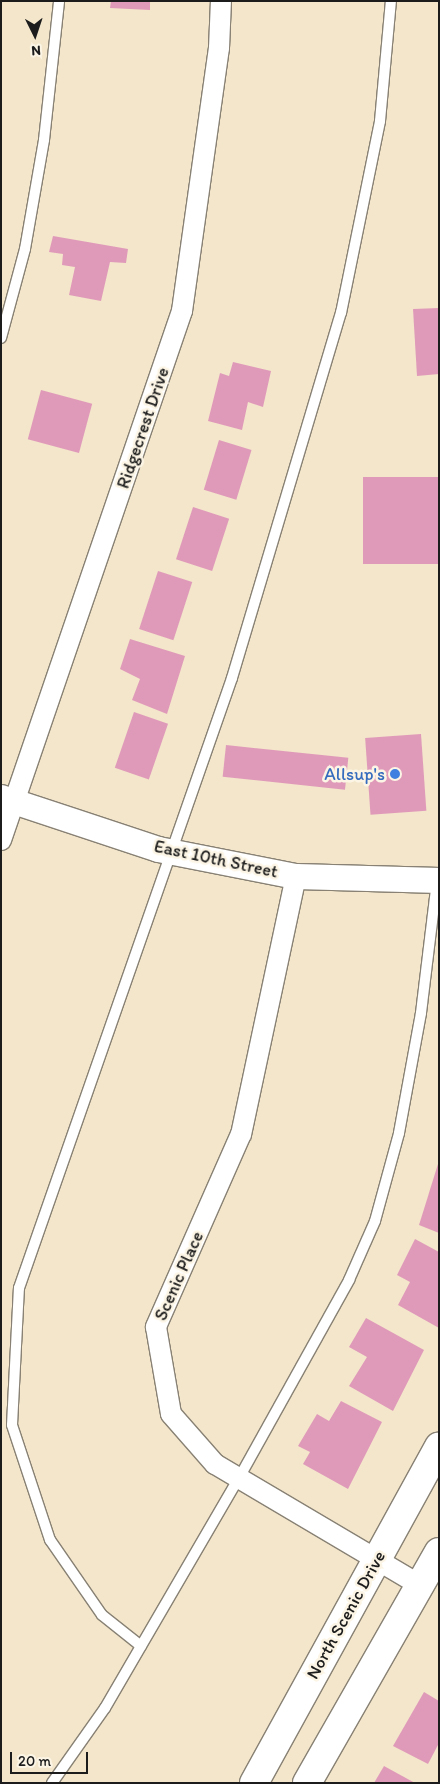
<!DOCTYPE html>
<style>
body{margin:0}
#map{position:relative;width:440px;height:1784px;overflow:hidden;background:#f3e6cb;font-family:Itim,sans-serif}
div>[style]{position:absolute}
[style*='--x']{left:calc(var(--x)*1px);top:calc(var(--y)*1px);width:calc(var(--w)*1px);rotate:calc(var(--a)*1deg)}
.building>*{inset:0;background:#e09ab9;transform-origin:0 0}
.roads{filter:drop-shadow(1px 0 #888174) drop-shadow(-1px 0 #888174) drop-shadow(0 1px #888174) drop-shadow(0 -1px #888174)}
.service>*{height:10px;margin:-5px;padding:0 5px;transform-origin:5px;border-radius:5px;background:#fff}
.minor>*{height:20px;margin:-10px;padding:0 10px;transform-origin:10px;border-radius:10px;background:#fff}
.tertiary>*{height:25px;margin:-12.5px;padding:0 12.5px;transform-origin:12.5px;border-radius:12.5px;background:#fff}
.secondary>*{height:28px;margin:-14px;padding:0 14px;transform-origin:14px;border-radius:14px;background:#fff}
.dots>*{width:14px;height:14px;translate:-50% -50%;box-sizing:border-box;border:2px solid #fcf5e5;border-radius:50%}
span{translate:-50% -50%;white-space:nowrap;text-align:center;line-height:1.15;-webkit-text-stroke:5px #fcf5e5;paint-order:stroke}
.street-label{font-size:18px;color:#1c1c1c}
.shop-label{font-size:18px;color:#366cbe}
.right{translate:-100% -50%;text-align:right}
.frame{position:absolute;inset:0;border:2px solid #1c1c1c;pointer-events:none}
.north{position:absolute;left:10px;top:10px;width:50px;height:50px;-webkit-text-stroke:4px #fcf5e5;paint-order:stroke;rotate:176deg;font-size:14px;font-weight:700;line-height:20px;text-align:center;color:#1c1c1c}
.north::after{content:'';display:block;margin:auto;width:18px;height:22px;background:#1c1c1c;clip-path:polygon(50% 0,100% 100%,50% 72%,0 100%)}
.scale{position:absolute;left:10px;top:1752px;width:78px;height:22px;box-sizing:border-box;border:2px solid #1c1c1c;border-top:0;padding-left:6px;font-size:15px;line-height:18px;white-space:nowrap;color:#1c1c1c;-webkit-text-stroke:4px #fcf5e5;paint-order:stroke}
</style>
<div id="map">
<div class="building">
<i style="clip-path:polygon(111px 1px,150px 1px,150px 10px,110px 8px)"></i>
<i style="clip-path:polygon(53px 236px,128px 249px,126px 263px,110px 262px,101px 301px,69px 295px,75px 267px,62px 265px,63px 254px,49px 252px)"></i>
<i style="clip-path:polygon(439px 308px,439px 374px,417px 376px,413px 309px)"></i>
<i style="clip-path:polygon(233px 362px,271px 371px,263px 407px,248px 402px,242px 430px,208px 421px,220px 373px,229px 376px)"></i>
<i style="left:41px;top:390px;width:53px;height:51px;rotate:15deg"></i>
<i style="left:219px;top:440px;width:34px;height:52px;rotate:17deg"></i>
<i style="left:439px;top:477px;width:87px;height:76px;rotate:90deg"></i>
<i style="left:193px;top:507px;width:38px;height:55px;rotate:18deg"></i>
<i style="left:158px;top:571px;width:36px;height:61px;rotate:18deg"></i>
<i style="clip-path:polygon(130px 639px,185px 656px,167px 714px,132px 700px,140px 679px,120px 669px)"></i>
<i style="left:134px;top:712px;width:36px;height:59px;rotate:19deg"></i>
<i style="left:421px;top:734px;width:77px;height:56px;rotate:86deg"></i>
<i style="left:226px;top:745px;width:123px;height:32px;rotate:6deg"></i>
<i style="clip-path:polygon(438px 1164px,439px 1164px,439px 1233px,419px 1225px)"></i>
<i style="clip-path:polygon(415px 1239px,439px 1252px,439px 1328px,398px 1305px,410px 1282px,397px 1275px)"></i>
<i style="clip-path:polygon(366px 1318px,424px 1350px,393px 1411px,349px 1386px,367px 1357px,349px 1347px)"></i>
<i style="clip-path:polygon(341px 1401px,382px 1422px,348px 1489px,303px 1464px,310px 1452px,298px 1446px,317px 1414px,329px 1421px)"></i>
<i style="clip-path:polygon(424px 1692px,439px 1701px,439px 1743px,428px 1764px,393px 1746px)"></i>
<i style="clip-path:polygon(384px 1766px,415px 1783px,374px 1783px)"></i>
</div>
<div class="roads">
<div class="service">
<i style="--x:1;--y:338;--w:92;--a:-74.9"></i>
<i style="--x:25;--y:249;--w:111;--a:-80.1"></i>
<i style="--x:44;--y:140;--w:140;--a:-83.8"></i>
<i style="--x:141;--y:1646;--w:50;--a:-141.5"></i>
<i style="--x:102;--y:1615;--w:91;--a:-124.7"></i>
<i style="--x:50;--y:1540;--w:121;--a:-108.3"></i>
<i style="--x:12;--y:1425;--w:137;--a:-87.1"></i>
<i style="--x:19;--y:1288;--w:646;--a:-70.75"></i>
<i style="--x:232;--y:678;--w:381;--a:-73.4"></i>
<i style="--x:341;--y:313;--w:196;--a:-78.5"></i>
<i style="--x:380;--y:121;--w:121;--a:-84.8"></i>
<i style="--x:52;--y:1783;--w:92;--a:-54.8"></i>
<i style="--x:105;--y:1708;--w:266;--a:-59.8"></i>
<i style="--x:239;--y:1478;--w:227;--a:-60.9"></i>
<i style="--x:349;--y:1280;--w:64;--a:-66.2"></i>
<i style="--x:375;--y:1221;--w:91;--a:-74.7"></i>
<i style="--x:399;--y:1133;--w:122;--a:-79.6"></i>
<i style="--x:421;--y:1013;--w:134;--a:-83.1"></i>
</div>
<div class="minor">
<i style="--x:1;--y:840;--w:559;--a:-71.11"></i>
<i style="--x:182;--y:311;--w:266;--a:-82"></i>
<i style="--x:219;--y:48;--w:47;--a:-87.6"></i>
<i style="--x:296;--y:876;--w:264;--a:102"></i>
<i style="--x:241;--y:1134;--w:211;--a:113.8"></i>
<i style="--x:156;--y:1327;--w:88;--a:80.2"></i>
<i style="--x:171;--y:1414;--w:67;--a:48.7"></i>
<i style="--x:215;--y:1464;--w:238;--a:30.6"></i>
</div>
<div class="tertiary">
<i style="--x:1;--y:797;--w:165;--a:18.3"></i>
<i style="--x:158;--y:849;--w:141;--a:11.1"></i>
<i style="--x:296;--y:876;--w:143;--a:1.6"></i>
</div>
<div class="secondary">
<i style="--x:254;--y:1783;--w:384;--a:-61.2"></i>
<i style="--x:307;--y:1783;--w:266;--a:-60.3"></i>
</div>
</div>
<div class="dots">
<i style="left:395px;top:774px;background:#3f7fe0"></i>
</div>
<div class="street-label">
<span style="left:143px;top:428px;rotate:-71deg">Ridgecrest Drive</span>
<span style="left:216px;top:859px;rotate:12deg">East 10th Street</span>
<span style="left:179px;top:1276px;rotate:-66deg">Scenic Place</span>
<span style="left:346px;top:1615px;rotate:-61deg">North Scenic Drive</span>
</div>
<div class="shop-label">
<span class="right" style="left:385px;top:774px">Allsup's</span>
</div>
<div class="frame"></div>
<div class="north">N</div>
<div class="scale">20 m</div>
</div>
